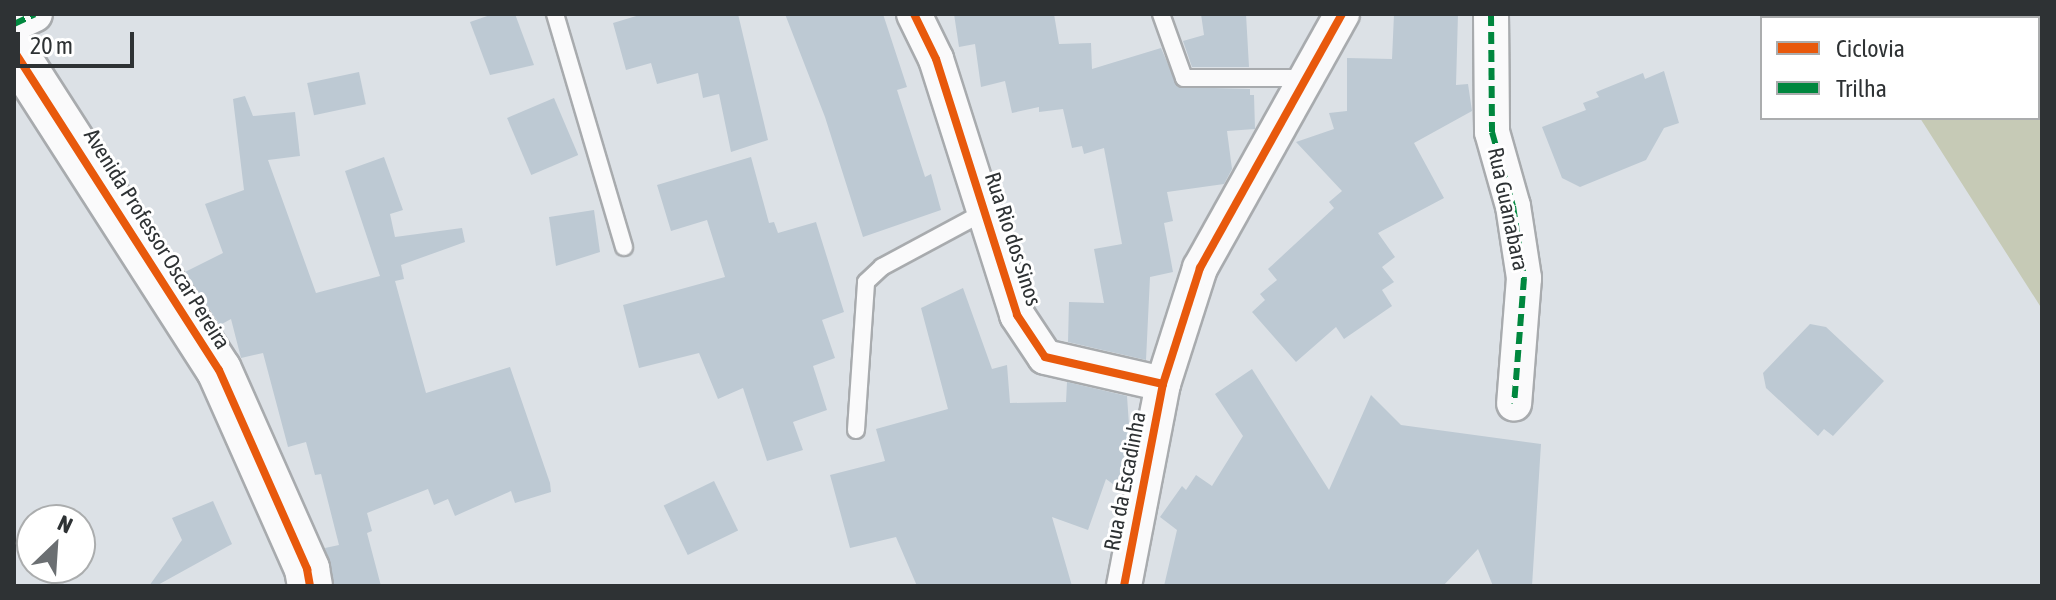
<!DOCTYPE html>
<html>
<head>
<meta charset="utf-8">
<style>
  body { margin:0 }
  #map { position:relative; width:2056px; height:600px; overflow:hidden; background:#dce1e6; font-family:"Asap Condensed",sans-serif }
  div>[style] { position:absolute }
  .green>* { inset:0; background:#c6cab6 }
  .building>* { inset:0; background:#bdc9d3; transform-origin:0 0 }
  .roads { filter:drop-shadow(2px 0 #a8abae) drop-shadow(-2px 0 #a8abae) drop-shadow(0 2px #a8abae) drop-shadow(0 -2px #a8abae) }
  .lane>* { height:16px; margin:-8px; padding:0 8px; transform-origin:8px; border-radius:8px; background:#fafafb }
  .street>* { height:34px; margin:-17px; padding:0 17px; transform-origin:17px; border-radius:17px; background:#fafafb }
  .secondary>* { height:44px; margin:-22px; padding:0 22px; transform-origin:22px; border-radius:22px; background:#fafafb }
  .quiet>* { height:6px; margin-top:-3px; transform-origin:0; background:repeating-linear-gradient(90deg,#00873e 0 12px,transparent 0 18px) }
  .cycleway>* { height:8px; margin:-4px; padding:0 4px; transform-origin:4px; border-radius:4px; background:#e8590c }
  span { translate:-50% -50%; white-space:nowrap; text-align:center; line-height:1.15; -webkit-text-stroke:6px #fff; paint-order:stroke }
  .street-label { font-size:22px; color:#2e3234 }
  .frame { position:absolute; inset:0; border:16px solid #2e3234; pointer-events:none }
  .legend { position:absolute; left:1760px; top:16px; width:280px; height:104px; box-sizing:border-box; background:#fff; border:2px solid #abadae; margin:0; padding:10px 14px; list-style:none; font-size:24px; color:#2e3234 }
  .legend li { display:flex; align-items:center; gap:16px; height:40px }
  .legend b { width:40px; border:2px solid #abadae }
  .north { position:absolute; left:16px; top:504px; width:80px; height:80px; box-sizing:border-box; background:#fff; border:2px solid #abadae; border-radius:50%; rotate:25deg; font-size:22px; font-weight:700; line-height:32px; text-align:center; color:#2e3234 }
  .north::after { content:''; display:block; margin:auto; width:28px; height:36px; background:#6b6f72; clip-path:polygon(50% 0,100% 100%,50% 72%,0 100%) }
  .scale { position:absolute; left:16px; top:32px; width:118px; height:36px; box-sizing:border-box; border:4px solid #2e3234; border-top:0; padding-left:10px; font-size:24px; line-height:28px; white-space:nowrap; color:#2e3234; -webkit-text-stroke:6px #fff; paint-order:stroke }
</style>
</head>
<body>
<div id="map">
  <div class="green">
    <i style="clip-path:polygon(1854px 14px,2042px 14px,2042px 309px,1920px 118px,2038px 118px,2038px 18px,1856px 18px)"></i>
  </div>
  <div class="building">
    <i style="clip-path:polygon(493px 14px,515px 14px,534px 65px,490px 75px,470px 22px)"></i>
    <i style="clip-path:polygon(643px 14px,738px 14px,768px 140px,731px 152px,719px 94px,703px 98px,698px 73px,657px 84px,651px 63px,626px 70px,613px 23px)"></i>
    <i style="clip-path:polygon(785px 14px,883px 14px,907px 87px,897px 90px,925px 177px,931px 174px,941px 210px,863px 237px,825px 117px)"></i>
    <i style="clip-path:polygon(954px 14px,1054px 14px,1059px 44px,1091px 43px,1092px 69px,1161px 48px,1178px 87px,1250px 89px,1250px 95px,1254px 95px,1255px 129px,1227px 131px,1232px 169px,1224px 184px,1167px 192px,1173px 221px,1164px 223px,1173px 272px,1150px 277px,1146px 360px,1068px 342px,1069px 302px,1104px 303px,1094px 249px,1122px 244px,1104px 148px,1084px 154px,1082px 146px,1072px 148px,1063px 109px,1039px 112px,1039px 107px,1012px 113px,1005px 81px,981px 87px,975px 44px,959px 47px)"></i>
    <i style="clip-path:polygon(1201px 14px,1246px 14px,1249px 67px,1192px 67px,1183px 41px,1204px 35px)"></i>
    <i style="clip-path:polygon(1394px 14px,1458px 14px,1456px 85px,1468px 84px,1472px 111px,1414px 143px,1444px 198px,1378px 233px,1395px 257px,1382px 267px,1394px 282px,1382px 290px,1392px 306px,1344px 339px,1336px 327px,1296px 362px,1252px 312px,1265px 300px,1260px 294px,1277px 280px,1268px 269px,1334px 208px,1329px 202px,1342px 191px,1296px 142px,1334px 129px,1329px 113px,1347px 111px,1347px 58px,1392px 59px)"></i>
    <i style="clip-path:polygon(1664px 71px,1679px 123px,1664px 128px,1646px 160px,1580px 187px,1562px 178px,1542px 127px,1586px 110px,1583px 103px,1599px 97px,1596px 92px,1643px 73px,1645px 79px)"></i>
    <i style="left:359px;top:72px;width:33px;height:53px;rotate:78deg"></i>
    <i style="clip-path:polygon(245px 96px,253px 116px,295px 112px,300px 156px,268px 160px,316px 293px,380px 276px,345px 171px,384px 157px,403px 210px,390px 214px,395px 237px,462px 228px,465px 242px,401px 265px,404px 279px,395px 281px,426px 393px,510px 367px,550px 483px,551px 492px,515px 503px,511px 491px,455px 516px,448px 499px,434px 505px,428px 489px,367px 513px,372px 531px,367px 533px,381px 586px,334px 586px,325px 548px,339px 545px,321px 474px,315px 475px,306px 442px,288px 447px,263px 353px,241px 358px,231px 319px,220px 325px,185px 272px,223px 253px,205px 204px,244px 190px,233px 99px)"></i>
    <i style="left:554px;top:98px;width:62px;height:51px;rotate:67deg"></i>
    <i style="clip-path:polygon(751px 157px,769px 223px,774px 222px,778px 233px,816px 222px,844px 312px,822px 320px,835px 358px,813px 366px,827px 410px,793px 422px,803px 450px,767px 461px,743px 388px,718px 399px,699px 353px,639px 368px,623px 305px,725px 277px,707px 220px,671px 231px,657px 185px)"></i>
    <i style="clip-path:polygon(594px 210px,600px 252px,556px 266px,549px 217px)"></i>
    <i style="clip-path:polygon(963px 288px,992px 369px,1007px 365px,1010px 403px,1066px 402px,1067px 382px,1127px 396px,1130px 439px,1121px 490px,1106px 479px,1088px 530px,1052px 517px,1072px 586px,917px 586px,896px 537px,850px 548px,830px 475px,885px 461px,876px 429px,948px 409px,921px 308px)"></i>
    <i style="clip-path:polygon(1810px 324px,1826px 327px,1884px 381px,1833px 436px,1824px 429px,1818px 436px,1766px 388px,1763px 373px)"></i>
    <i style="clip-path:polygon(1252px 369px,1329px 490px,1371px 395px,1401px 425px,1541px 444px,1532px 586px,1493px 586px,1478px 549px,1443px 586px,1164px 586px,1177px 530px,1160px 517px,1182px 486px,1186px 490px,1196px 475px,1212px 486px,1243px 436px,1215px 394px)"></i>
    <i style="left:714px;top:481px;width:55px;height:56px;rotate:64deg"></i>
    <i style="clip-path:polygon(213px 501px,232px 544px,156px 586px,149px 586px,182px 540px,172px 518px)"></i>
  </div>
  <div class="roads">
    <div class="lane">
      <i style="left:555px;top:14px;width:243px;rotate:73.5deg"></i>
      <i style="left:1161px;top:14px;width:68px;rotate:70.2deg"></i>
      <i style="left:1184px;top:78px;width:121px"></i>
      <i style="left:856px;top:430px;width:148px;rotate:-86.1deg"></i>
      <i style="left:866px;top:282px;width:22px;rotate:-43deg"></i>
      <i style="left:882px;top:267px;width:116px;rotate:-28.3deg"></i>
    </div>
    <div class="street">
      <i style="left:914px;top:14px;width:50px;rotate:63.9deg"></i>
      <i style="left:936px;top:59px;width:269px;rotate:72.4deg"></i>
      <i style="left:1017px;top:315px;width:50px;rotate:56.3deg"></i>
      <i style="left:1045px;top:357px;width:121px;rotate:12.9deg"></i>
      <i style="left:1491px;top:14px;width:118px;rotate:89.5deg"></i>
      <i style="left:1492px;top:132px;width:77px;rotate:74.2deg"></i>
      <i style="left:1513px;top:206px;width:73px;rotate:81.3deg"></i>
      <i style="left:1524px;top:278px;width:126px;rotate:94.5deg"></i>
      <i style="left:14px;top:24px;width:23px;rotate:-25deg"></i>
      <i style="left:1124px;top:586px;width:206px;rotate:-79.1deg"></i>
      <i style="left:1163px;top:384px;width:122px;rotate:-72.3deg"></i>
      <i style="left:1200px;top:268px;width:291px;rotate:-60.8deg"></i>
    </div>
    <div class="secondary">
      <i style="left:14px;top:51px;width:379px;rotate:57.3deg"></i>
      <i style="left:219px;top:370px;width:218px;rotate:66.1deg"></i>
      <i style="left:307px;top:569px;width:17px;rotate:80deg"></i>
    </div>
  </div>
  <div class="quiet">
    <i style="left:1491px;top:14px;width:118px;rotate:89.5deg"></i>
    <i style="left:1492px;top:132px;width:77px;rotate:74.2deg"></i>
    <i style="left:1513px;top:206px;width:73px;rotate:81.3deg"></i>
    <i style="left:1524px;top:278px;width:126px;rotate:94.5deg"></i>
    <i style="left:14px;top:24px;width:23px;rotate:-25deg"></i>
  </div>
  <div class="cycleway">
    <i style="left:914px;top:14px;width:50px;rotate:63.9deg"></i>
    <i style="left:936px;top:59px;width:269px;rotate:72.4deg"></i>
    <i style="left:1017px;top:315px;width:50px;rotate:56.3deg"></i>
    <i style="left:1045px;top:357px;width:121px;rotate:12.9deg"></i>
    <i style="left:14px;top:51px;width:379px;rotate:57.3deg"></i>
    <i style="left:219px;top:370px;width:218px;rotate:66.1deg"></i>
    <i style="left:307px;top:569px;width:17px;rotate:80deg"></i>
    <i style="left:1124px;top:586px;width:206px;rotate:-79.1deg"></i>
    <i style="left:1163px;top:384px;width:122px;rotate:-72.3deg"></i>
    <i style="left:1200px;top:268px;width:291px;rotate:-60.8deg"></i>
  </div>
  <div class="street-label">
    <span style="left:1508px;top:209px;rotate:78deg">Rua Guanabara</span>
    <span style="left:157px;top:239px;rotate:58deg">Avenida Professor Oscar Pereira</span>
    <span style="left:1013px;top:239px;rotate:72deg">Rua Rio dos Sinos</span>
    <span style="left:1125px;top:481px;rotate:-79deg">Rua da Escadinha</span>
  </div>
  <div class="frame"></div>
  <ul class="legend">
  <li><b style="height:10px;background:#e8590c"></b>Ciclovia</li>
  <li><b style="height:10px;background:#00873e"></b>Trilha</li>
  </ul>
  <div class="north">N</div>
  <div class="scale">20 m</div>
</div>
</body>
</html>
